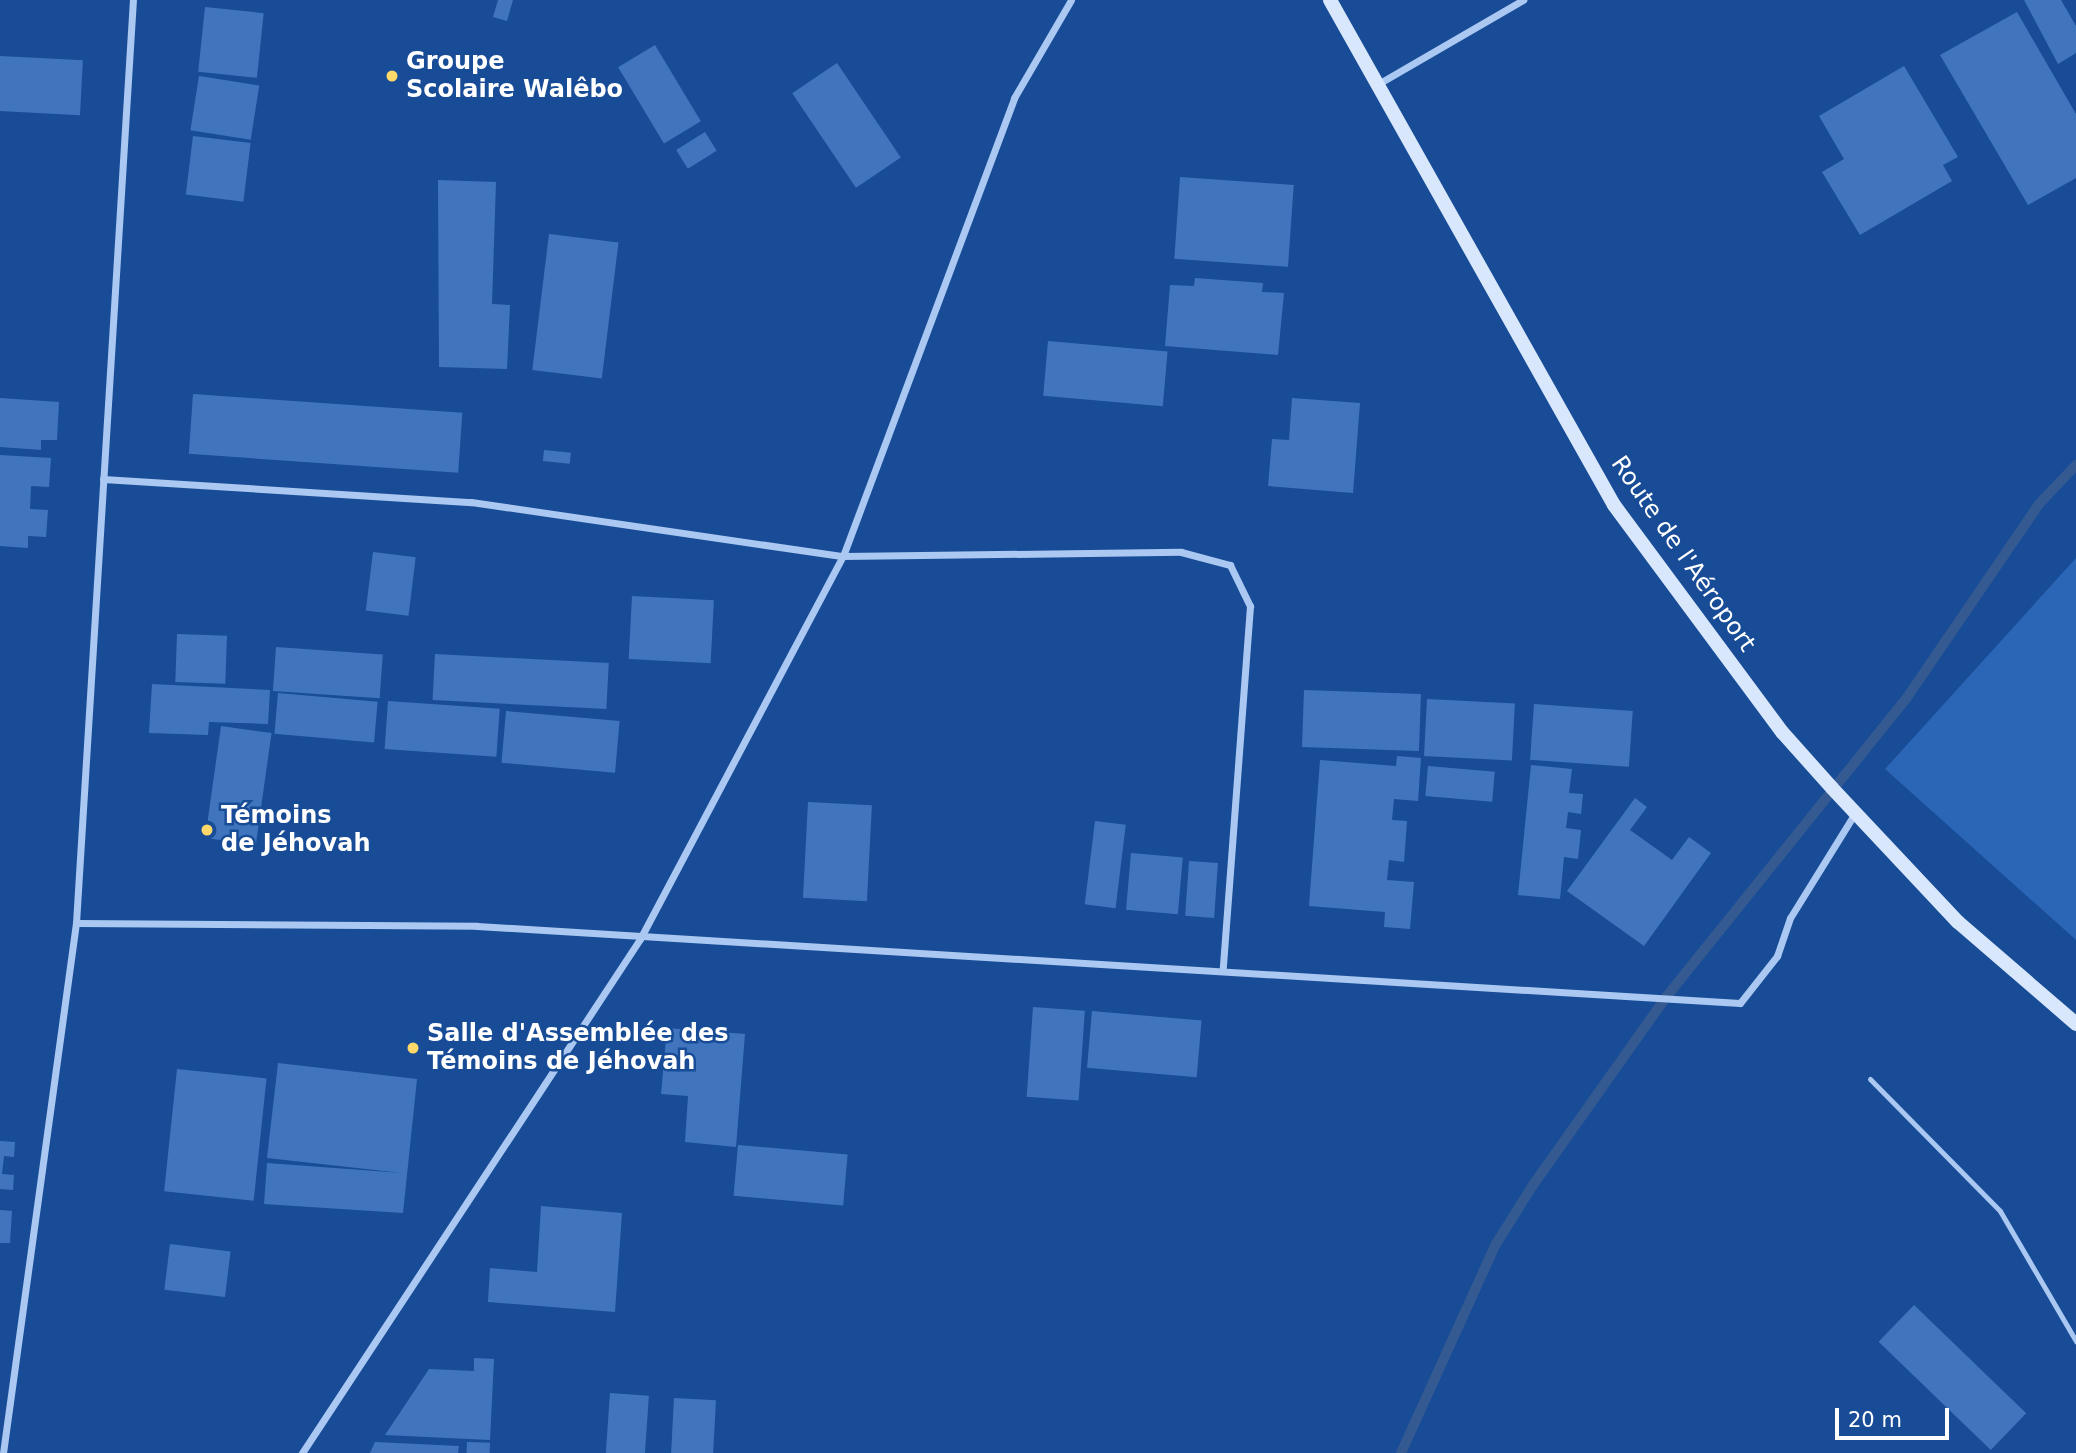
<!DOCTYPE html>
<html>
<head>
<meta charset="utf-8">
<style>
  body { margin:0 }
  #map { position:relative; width:2076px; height:1453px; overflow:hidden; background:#184c97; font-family:"DejaVu Sans",sans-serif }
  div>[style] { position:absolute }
  .green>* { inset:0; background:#2b65b5 }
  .stream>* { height:10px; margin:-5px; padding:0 5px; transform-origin:5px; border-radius:5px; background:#345a91 }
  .building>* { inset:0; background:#4075be; transform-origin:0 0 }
  .service>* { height:5px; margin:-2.5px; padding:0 2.5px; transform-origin:2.5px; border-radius:2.5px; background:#aac8f1 }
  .minor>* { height:7px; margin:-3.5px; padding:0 3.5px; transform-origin:3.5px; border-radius:3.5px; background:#aac8f1 }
  .secondary>* { height:14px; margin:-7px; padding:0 7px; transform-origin:7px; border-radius:7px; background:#d9e7fc }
  .dots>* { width:19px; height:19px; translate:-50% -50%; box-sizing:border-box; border:4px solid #184c97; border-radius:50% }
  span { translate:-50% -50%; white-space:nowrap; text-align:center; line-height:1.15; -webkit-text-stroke:5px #184c97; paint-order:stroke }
  .poi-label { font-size:24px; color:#fff; font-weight:700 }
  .left { translate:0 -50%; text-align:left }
  .street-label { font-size:24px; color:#fff }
  .scale { position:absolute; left:1835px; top:1408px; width:114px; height:32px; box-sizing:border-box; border:4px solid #fff; border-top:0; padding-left:9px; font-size:21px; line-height:24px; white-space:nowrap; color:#fff; -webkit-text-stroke:5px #184c97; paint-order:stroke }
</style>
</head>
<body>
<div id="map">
  <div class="green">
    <i style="clip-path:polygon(2076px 558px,2076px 940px,1885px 769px)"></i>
  </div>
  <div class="stream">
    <i style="left:1401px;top:1453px;width:230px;rotate:-65.6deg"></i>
    <i style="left:1496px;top:1244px;width:70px;rotate:-57.9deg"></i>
    <i style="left:1533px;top:1185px;width:232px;rotate:-54.7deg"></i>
    <i style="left:1667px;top:996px;width:381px;rotate:-51.2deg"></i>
    <i style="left:1906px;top:699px;width:236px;rotate:-55.7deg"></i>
    <i style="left:2039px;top:504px;width:54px;rotate:-46.5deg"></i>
  </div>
  <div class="building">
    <i style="clip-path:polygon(498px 0,513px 0,507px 21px,493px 17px)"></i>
    <i style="clip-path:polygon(2024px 0,2061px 0,2076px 26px,2076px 53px,2058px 64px)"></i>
    <i style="left:205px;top:7px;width:59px;height:65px;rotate:6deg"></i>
    <i style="clip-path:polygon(2017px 12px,2076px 114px,2076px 178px,2028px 205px,1940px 55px)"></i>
    <i style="left:655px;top:45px;width:89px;height:43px;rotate:59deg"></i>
    <i style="left:0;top:56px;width:83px;height:55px;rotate:3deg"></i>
    <i style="left:837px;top:63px;width:114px;height:54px;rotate:56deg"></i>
    <i style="clip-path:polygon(1904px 66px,1958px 157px,1943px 165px,1952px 181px,1860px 235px,1822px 172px,1844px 159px,1819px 116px)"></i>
    <i style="left:199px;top:76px;width:61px;height:55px;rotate:9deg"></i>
    <i style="left:705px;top:132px;width:22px;height:34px;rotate:58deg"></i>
    <i style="left:193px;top:136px;width:58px;height:59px;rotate:7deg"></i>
    <i style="left:1180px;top:177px;width:114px;height:82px;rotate:4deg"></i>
    <i style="clip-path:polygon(438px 180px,496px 182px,492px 304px,510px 305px,507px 369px,439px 367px)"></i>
    <i style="left:549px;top:234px;width:70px;height:137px;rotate:7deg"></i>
    <i style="clip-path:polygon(1195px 278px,1263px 283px,1262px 292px,1284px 293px,1278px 355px,1165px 346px,1170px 285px,1194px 286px)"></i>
    <i style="left:1048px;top:341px;width:120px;height:55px;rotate:5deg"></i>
    <i style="left:193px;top:394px;width:270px;height:60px;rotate:4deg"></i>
    <i style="clip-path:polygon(0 398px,59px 402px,57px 440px,41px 440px,41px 450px,0 447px)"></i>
    <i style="clip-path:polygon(1292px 398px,1360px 403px,1353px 493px,1268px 486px,1272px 439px,1289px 440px)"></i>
    <i style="left:544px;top:450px;width:27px;height:11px;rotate:6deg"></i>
    <i style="clip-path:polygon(0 455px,51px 458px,49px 487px,31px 486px,30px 509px,48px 510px,46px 537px,28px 536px,28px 548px,0 546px)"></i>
    <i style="left:373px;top:552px;width:43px;height:59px;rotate:7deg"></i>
    <i style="left:632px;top:596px;width:82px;height:63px;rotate:3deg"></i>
    <i style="left:177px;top:634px;width:50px;height:48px;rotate:2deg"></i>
    <i style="left:276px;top:647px;width:107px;height:44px;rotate:4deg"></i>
    <i style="left:435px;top:654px;width:174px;height:46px;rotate:3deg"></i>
    <i style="clip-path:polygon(152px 684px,270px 690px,268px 724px,209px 722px,208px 735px,149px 733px)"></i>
    <i style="left:1304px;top:690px;width:117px;height:57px;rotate:2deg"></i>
    <i style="left:278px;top:693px;width:100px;height:41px;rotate:5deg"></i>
    <i style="left:1427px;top:699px;width:88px;height:57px;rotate:3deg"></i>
    <i style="left:388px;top:701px;width:112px;height:48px;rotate:4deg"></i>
    <i style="left:1534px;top:704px;width:99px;height:56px;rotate:4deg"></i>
    <i style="left:506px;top:711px;width:114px;height:52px;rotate:5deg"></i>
    <i style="left:221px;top:726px;width:51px;height:113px;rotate:8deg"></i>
    <i style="clip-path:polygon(1397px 756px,1421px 758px,1418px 801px,1394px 799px,1392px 820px,1407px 821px,1404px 862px,1389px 860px,1387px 880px,1414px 882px,1410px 929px,1384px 927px,1385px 912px,1309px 906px,1320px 760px,1396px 766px)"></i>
    <i style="clip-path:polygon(1531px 765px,1572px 769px,1569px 793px,1583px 794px,1581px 814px,1568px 812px,1566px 828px,1581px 830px,1578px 859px,1564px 857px,1560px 899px,1518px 895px)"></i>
    <i style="left:1428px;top:766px;width:67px;height:30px;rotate:5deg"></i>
    <i style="clip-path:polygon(1635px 798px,1647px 807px,1630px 830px,1672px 860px,1689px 837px,1711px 853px,1644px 946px,1567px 891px)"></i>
    <i style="left:808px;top:802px;width:64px;height:96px;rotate:3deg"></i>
    <i style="left:1095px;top:821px;width:31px;height:84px;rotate:7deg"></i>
    <i style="left:1131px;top:853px;width:52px;height:57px;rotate:5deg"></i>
    <i style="left:1189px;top:861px;width:29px;height:55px;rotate:4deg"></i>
    <i style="left:1033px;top:1007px;width:52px;height:90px;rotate:4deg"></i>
    <i style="left:1092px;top:1011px;width:110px;height:57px;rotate:5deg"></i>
    <i style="clip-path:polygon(667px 1028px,745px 1034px,736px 1147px,685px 1142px,688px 1096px,661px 1094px)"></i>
    <i style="clip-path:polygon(278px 1063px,417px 1079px,403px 1213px,264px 1204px,267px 1163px,402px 1173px,267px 1158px)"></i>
    <i style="left:177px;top:1069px;width:90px;height:123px;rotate:6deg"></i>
    <i style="clip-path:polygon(0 1141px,15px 1142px,14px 1157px,4px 1156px,2px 1174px,14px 1175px,13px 1190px,0 1189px)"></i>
    <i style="left:738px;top:1145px;width:110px;height:51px;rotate:5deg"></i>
    <i style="clip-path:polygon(541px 1206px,622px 1213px,615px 1312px,488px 1302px,490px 1268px,537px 1272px)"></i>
    <i style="clip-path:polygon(0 1210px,12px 1211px,10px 1243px,0 1243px)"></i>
    <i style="left:170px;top:1244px;width:61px;height:46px;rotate:7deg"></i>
    <i style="left:1914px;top:1305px;width:156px;height:51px;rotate:44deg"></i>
    <i style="clip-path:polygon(474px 1358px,494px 1359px,490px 1440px,385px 1435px,429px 1369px,474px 1371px)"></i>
    <i style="left:610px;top:1393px;width:39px;height:60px;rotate:4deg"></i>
    <i style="left:674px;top:1398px;width:42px;height:55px;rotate:3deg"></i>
    <i style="clip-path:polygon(375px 1442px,459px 1446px,458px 1453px,370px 1453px)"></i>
    <i style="left:467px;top:1442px;width:23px;height:11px;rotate:2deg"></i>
  </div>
  <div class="service">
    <i style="left:1870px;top:1079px;width:185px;rotate:45.4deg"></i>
    <i style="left:2000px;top:1211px;width:151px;rotate:59.7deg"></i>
  </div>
  <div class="minor">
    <i style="left:1378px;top:84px;width:168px;rotate:-30.1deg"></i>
    <i style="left:103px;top:479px;width:369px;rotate:3.6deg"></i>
    <i style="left:471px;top:502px;width:376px;rotate:8.3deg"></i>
    <i style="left:843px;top:556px;width:338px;rotate:-0.7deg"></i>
    <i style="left:1181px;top:552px;width:51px;rotate:14.9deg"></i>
    <i style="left:1230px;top:565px;width:46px;rotate:64deg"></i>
    <i style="left:1250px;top:606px;width:364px;rotate:94.3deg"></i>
    <i style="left:76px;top:923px;width:401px;rotate:0.4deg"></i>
    <i style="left:477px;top:926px;width:1265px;rotate:3.49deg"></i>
    <i style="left:1740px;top:1003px;width:60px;rotate:-51.8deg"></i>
    <i style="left:1777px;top:956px;width:40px;rotate:-71.1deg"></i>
    <i style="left:1790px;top:918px;width:123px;rotate:-58.2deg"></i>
    <i style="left:3px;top:1453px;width:535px;rotate:-82.16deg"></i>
    <i style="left:76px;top:923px;width:925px;rotate:-86.47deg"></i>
    <i style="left:302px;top:1453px;width:615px;rotate:-56.67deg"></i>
    <i style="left:640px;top:939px;width:433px;rotate:-62.1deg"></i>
    <i style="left:843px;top:556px;width:489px;rotate:-69.5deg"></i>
    <i style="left:1014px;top:98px;width:113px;rotate:-59.8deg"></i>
  </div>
  <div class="secondary">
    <i style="left:1330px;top:0;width:579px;rotate:60.65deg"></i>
    <i style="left:1614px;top:505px;width:282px;rotate:53.5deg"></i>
    <i style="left:1782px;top:732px;width:75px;rotate:48.2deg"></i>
    <i style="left:1832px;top:788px;width:184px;rotate:46.8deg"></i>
    <i style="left:1958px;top:922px;width:156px;rotate:40.8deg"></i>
  </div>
  <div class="dots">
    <i style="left:392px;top:76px;background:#ffd86a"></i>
    <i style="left:207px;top:830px;background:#ffd86a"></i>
    <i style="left:413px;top:1048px;background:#ffd86a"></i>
  </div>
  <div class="poi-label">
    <span class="left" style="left:406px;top:76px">Groupe<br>Scolaire Walêbo</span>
    <span class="left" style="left:221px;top:830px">Témoins<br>de Jéhovah</span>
    <span class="left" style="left:427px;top:1048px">Salle d'Assemblée des<br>Témoins de Jéhovah</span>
  </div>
  <div class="street-label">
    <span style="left:1683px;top:554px;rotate:55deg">Route de l'Aéroport</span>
  </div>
  <div class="scale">20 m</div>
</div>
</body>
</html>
